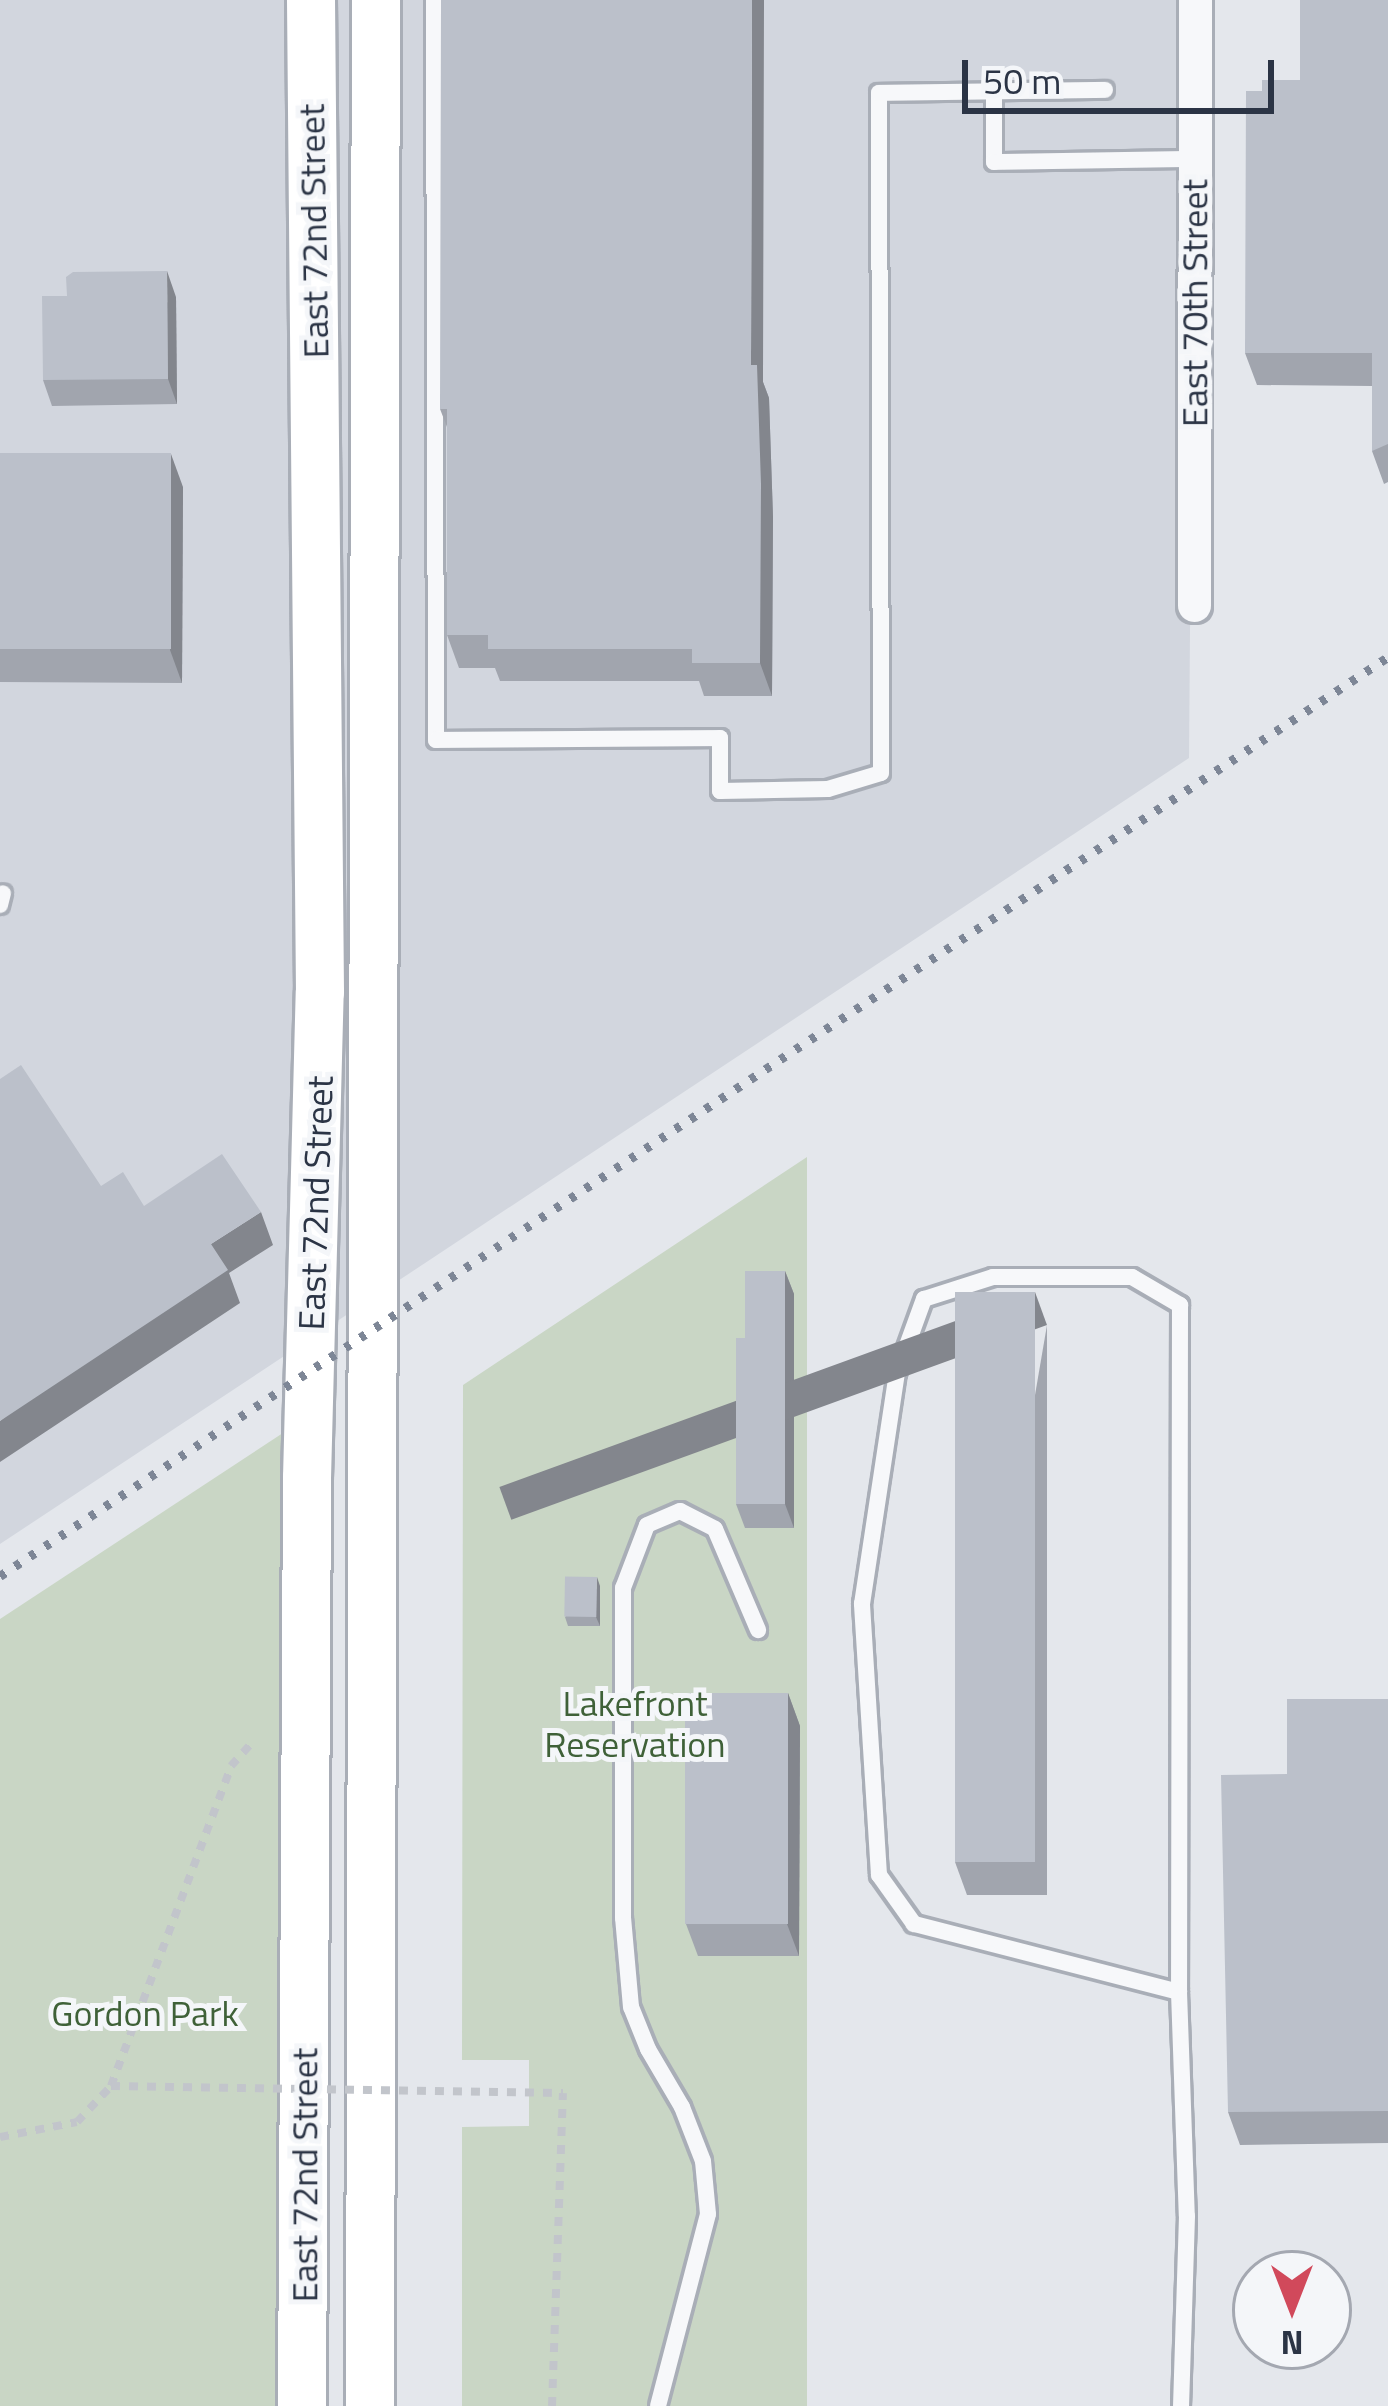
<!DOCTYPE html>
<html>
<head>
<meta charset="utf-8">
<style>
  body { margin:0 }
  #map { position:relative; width:1388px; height:2406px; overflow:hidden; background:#e4e7ec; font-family:"Titillium Web",sans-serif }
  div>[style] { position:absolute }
  .built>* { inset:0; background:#d2d6de }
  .green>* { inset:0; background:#c9d6c5 }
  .path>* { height:8px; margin-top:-4px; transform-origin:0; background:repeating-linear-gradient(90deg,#c2c5cb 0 9px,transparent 0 18px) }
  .roads { filter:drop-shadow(3px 0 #a9aeb7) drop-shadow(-3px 0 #a9aeb7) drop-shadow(0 3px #a9aeb7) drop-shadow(0 -3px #a9aeb7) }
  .lane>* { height:16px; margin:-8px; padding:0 8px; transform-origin:8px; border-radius:8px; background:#f7f8fa }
  .street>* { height:33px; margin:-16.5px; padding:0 16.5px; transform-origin:16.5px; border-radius:16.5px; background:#f7f8fa }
  .secondary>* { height:48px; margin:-24px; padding:0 24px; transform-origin:24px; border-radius:24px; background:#fff }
  .rail>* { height:9px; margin-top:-4.5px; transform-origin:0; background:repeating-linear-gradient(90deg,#7d8696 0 6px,transparent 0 18px) }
  .path-bridge>* { height:8px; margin-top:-4px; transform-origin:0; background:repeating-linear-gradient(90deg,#c2c5cb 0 9px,transparent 0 18px) }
  .wall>* { inset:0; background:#a1a5ae }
  .shaded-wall>* { inset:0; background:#83868d; transform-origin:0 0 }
  .building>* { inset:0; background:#bbc0ca; transform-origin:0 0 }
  span { translate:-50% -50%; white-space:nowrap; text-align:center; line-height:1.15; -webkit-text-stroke:10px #f4f6f9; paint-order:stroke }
  .street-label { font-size:36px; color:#2b3445 }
  .park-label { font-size:36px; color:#3f6138 }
  .north { position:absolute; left:1232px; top:2250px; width:120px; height:120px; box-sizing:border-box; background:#f4f6f9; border:3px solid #a4a8b1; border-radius:50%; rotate:180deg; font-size:33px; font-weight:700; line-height:48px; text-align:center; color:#2b3445 }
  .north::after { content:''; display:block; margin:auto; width:42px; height:54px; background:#d1495b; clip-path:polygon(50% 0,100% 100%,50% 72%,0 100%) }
  .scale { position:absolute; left:962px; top:60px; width:312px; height:54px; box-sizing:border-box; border:6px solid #2b3445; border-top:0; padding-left:15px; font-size:36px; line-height:42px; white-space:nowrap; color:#2b3445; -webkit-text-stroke:9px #f4f6f9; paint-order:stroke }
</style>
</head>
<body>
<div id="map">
  <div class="built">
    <i style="clip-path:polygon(0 0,1195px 0,1189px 758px,0 1544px)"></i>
  </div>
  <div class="green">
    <i style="clip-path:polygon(807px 1157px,807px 2406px,462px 2406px,462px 2127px,529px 2126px,529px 2060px,462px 2060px,463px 1385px)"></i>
    <i style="clip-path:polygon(289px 1429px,290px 2406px,0 2406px,0 1619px)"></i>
  </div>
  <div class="path">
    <i style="left:0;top:2137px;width:78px;rotate:-11deg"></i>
    <i style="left:77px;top:2122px;width:50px;rotate:-46.6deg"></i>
    <i style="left:111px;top:2086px;width:342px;rotate:-69.4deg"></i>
    <i style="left:231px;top:1766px;width:28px;rotate:-48deg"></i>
    <i style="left:552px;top:2406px;width:313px;rotate:-88deg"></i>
  </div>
  <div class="roads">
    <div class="lane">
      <i style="left:434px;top:0;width:740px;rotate:89.85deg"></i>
      <i style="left:436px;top:740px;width:284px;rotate:-0.4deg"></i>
      <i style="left:720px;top:738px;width:53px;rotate:90deg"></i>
      <i style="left:720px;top:791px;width:108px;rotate:-1.1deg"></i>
      <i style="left:828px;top:789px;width:55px;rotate:-16.8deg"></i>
      <i style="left:881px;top:773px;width:680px;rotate:-90.17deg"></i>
      <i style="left:879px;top:93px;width:226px;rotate:-0.8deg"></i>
      <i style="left:994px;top:89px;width:73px;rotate:90deg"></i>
      <i style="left:994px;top:162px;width:200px;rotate:-0.9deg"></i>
      <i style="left:0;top:905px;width:12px;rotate:-76deg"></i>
      <i style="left:1179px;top:1992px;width:274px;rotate:-165.6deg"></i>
      <i style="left:914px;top:1924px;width:60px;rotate:-125.5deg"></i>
      <i style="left:879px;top:1875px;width:272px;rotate:-93.6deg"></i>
      <i style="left:862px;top:1604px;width:234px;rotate:-81.4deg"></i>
      <i style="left:897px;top:1373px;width:79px;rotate:-70deg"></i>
      <i style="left:924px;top:1299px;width:72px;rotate:-17.7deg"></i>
      <i style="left:993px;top:1277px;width:139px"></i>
      <i style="left:1132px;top:1277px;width:56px;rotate:30.3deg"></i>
      <i style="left:1180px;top:1305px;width:687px;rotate:90.08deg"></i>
      <i style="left:1179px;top:1992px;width:224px;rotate:88deg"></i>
      <i style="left:1187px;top:2216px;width:190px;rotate:91.8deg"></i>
      <i style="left:658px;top:2406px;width:198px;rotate:-75.4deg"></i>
      <i style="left:708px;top:2214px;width:53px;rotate:-95.4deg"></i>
      <i style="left:703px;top:2161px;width:58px;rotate:-111.3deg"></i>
      <i style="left:682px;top:2107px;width:67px;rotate:-120.4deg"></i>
      <i style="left:648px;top:2049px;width:45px;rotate:-112deg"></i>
      <i style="left:631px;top:2007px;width:89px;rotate:-95.1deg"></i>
      <i style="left:623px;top:1918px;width:330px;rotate:-90deg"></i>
      <i style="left:623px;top:1588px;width:67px;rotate:-69.1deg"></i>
      <i style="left:647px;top:1525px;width:36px;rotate:-23deg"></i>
      <i style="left:680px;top:1511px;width:39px;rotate:27deg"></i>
      <i style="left:715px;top:1529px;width:110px;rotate:66.9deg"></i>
    </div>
    <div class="street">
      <i style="left:1194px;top:605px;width:605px;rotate:-89.91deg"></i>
    </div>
    <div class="secondary">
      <i style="left:302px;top:2406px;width:928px;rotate:-89.69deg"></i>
      <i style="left:307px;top:1478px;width:486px;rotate:-88.5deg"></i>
      <i style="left:320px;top:992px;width:992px;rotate:-90.52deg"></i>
      <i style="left:370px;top:2406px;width:2406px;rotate:-89.86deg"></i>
    </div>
  </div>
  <div class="rail">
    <i style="left:0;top:1576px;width:1665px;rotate:-33.51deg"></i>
  </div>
  <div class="path-bridge">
    <i style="left:111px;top:2086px;width:452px;rotate:0.9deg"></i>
  </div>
  <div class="wall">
    <i style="clip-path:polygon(1388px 0,1388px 482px,1384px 484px,1372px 451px,1372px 386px,1257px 385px,1245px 353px,1262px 91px,1300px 80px)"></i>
    <i style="clip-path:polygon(176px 297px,177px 404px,52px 406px,43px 380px)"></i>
    <i style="clip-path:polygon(763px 382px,769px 398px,773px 517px,772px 696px,704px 696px,699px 681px,500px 681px,495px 668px,459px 668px,447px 635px,447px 427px,440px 409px)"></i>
    <i style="clip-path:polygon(0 453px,183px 487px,182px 683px,0 682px)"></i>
    <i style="clip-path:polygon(785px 1271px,794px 1294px,794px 1528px,745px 1528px,736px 1504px,745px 1338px)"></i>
    <i style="clip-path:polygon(1047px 1325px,1047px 1895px,967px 1895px,955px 1862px)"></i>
    <i style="clip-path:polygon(600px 1586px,600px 1626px,568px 1626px,565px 1617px)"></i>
    <i style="clip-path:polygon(788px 1693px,800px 1726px,799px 1956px,698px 1956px,686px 1924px)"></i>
    <i style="clip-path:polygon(1388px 1699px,1388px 2143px,1240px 2145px,1228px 2112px,1287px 1774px)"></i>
  </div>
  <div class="shaded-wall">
    <i style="clip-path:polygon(752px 0,764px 0,763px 382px,769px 398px,773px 517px,772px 696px,760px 663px,751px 365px)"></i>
    <i style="clip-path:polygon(167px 271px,176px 297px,177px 404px,168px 379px)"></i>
    <i style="clip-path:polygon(171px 454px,183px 487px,182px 683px,170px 650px)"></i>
    <i style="clip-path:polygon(261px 1212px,273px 1245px,229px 1273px,240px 1303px,0 1462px,0 1421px,211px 1244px)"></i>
    <i style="clip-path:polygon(785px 1271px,794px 1294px,794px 1528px,785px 1504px)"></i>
    <i style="left:1035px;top:1292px;width:35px;height:570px;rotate:70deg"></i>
    <i style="clip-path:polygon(597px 1577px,600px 1586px,600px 1626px,596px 1617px)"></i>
    <i style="clip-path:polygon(788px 1693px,800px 1726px,799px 1956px,787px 1924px)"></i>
  </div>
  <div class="building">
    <i style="clip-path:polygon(441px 0,752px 0,751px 365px,757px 365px,761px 484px,760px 663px,692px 663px,692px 649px,488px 649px,488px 635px,447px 635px,447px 409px,440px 409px)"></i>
    <i style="clip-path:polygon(1300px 0,1388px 0,1388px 444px,1372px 451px,1372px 353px,1245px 353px,1246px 91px,1262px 91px,1262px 80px,1300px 80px)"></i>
    <i style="clip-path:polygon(167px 271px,168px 379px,43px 380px,42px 296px,67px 296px,66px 277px,73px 272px)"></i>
    <i style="left:0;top:453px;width:171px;height:196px"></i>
    <i style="clip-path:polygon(21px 1065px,101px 1186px,123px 1172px,144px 1206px,222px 1154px,261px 1212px,211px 1244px,228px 1270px,0 1421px,0 1079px)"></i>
    <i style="clip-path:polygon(745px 1271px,785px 1271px,785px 1504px,736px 1504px,736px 1338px,745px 1338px)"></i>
    <i style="left:955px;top:1292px;width:80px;height:570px"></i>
    <i style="left:597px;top:1577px;width:40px;height:32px;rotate:91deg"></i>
    <i style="left:685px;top:1693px;width:103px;height:231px"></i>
    <i style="clip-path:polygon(1287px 1699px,1388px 1699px,1388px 2111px,1228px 2112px,1221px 1775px,1287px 1774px)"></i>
  </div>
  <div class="street-label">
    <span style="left:313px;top:231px;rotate:-91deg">East 72nd Street</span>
    <span style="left:1194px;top:303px;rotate:-90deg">East 70th Street</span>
    <span style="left:315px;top:1203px;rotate:-88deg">East 72nd Street</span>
    <span style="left:304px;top:2175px;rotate:-90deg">East 72nd Street</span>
  </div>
  <div class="park-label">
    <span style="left:635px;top:1723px">Lakefront<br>Reservation</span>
    <span style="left:145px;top:2013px">Gordon Park</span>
  </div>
  <div class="north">N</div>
  <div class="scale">50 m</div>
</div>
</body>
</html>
